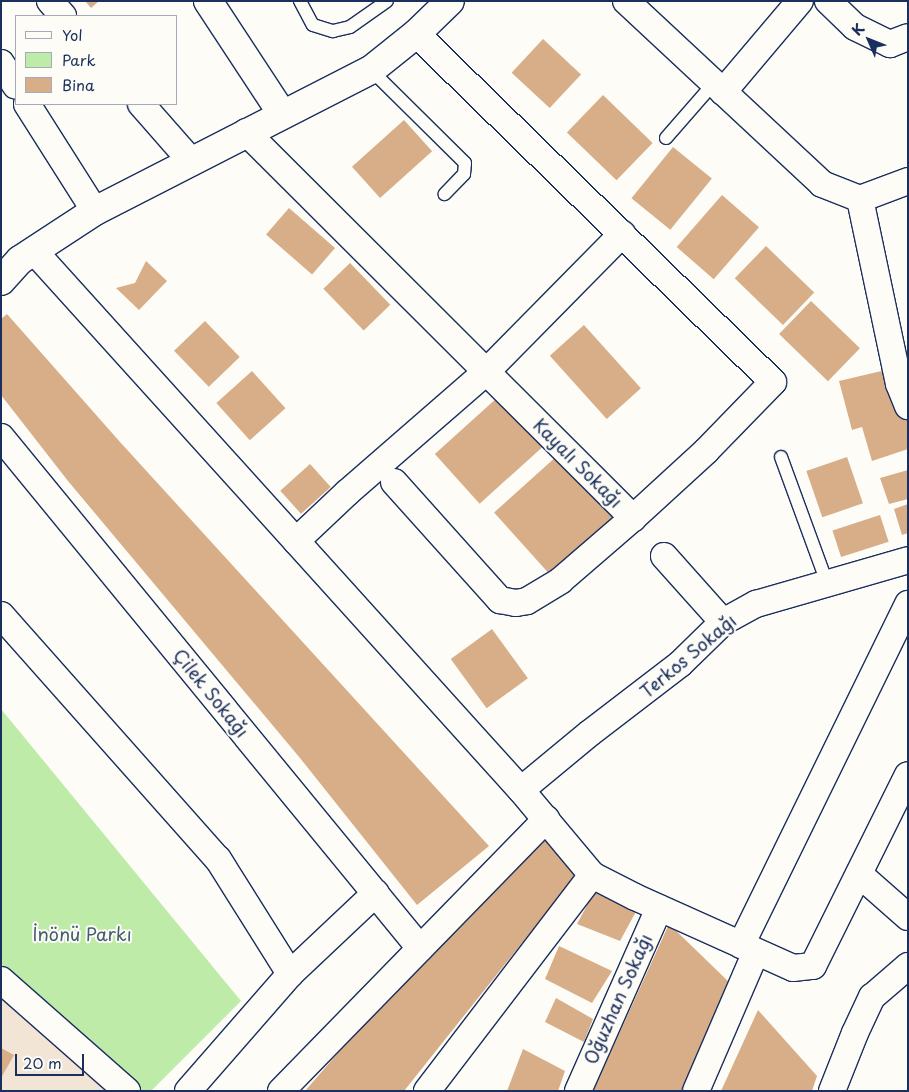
<!DOCTYPE html>
<html>
<head>
<meta charset="utf-8">
<style>
  body { margin:0 }
  #map { position:relative; width:909px; height:1092px; overflow:hidden; background:#fdfcf7; font-family:"Playpen Sans",sans-serif }
  div>[style] { position:absolute }
  .built>* { inset:0; background:#f2e5d6 }
  .green>* { inset:0; background:#bfeba9 }
  .building>* { inset:0; background:#d7ae88; transform-origin:0 0 }
  .roads { filter:drop-shadow(1px 0 #1b2f5e) drop-shadow(-1px 0 #1b2f5e) drop-shadow(0 1px #1b2f5e) drop-shadow(0 -1px #1b2f5e) }
  .lane>* { height:12px; margin:-6px; padding:0 6px; transform-origin:6px; border-radius:6px; background:#fdfcf7 }
  .street>* { height:26px; margin:-13px; padding:0 13px; transform-origin:13px; border-radius:13px; background:#fdfcf7 }
  .secondary>* { height:28px; margin:-14px; padding:0 14px; transform-origin:14px; border-radius:14px; background:#fdfcf7 }
  span { translate:-50% -50%; white-space:nowrap; text-align:center; line-height:1.15; -webkit-text-stroke:4px #fdfcf7; paint-order:stroke }
  .street-label { font-size:18px; color:#1b2f5e }
  .park-label { font-size:18px; color:#445e71 }
  .frame { position:absolute; inset:0; border:2px solid #1b2f5e; pointer-events:none }
  .legend { position:absolute; left:15px; top:15px; width:162px; height:90px; box-sizing:border-box; background:#fdfcf7; border:1px solid #a3aaba; margin:0; padding:6px 9px; list-style:none; font-size:15px; color:#1b2f5e }
  .legend li { display:flex; align-items:center; gap:10px; height:25px }
  .legend b { width:25px; border:1px solid #a3aaba }
  .north { position:absolute; left:844px; top:15px; width:50px; height:50px; -webkit-text-stroke:4px #fdfcf7; paint-order:stroke; rotate:314deg; font-size:14px; font-weight:700; line-height:20px; text-align:center; color:#1b2f5e }
  .north::after { content:''; display:block; margin:auto; width:18px; height:22px; background:#1b2f5e; clip-path:polygon(50% 0,100% 100%,50% 72%,0 100%) }
  .scale { position:absolute; left:15px; top:1054px; width:69px; height:22px; box-sizing:border-box; border:2px solid #1b2f5e; border-top:0; padding-left:6px; font-size:15px; line-height:18px; white-space:nowrap; color:#1b2f5e; -webkit-text-stroke:4px #fdfcf7; paint-order:stroke }
</style>
</head>
<body>
<div id="map">
  <div class="built">
    <i style="clip-path:polygon(1px 991px,116px 1091px,1px 1091px)"></i>
  </div>
  <div class="green">
    <i style="clip-path:polygon(1px 709px,241px 1001px,151px 1091px,138px 1091px,1px 971px)"></i>
  </div>
  <div class="building">
    <i style="clip-path:polygon(85px 1px,99px 1px,91px 8px)"></i>
    <i style="left:543px;top:39px;width:52px;height:46px;rotate:43deg"></i>
    <i style="left:603px;top:95px;width:69px;height:52px;rotate:44deg"></i>
    <i style="left:404px;top:120px;width:42px;height:70px;rotate:48deg"></i>
    <i style="left:673px;top:147px;width:50px;height:66px;rotate:39deg"></i>
    <i style="left:722px;top:195px;width:49px;height:69px;rotate:41deg"></i>
    <i style="left:289px;top:208px;width:61px;height:35px;rotate:41deg"></i>
    <i style="left:766px;top:246px;width:67px;height:45px;rotate:44deg"></i>
    <i style="clip-path:polygon(146px 261px,167px 281px,139px 310px,116px 288px,135px 283px)"></i>
    <i style="left:350px;top:263px;width:58px;height:37px;rotate:46deg"></i>
    <i style="left:811px;top:301px;width:68px;height:46px;rotate:44deg"></i>
    <i style="clip-path:polygon(7px 314px,120px 442px,489px 846px,417px 905px,300px 758px,68px 481px,1px 395px,1px 319px)"></i>
    <i style="left:205px;top:321px;width:50px;height:43px;rotate:46deg"></i>
    <i style="left:584px;top:325px;width:85px;height:46px;rotate:48deg"></i>
    <i style="clip-path:polygon(890px 369px,908px 420px,908px 449px,872px 461px,862px 427px,852px 430px,839px 381px)"></i>
    <i style="left:252px;top:371px;width:50px;height:48px;rotate:48deg"></i>
    <i style="left:498px;top:397px;width:67px;height:85px;rotate:48deg"></i>
    <i style="left:558px;top:455px;width:89px;height:86px;rotate:48deg"></i>
    <i style="left:847px;top:457px;width:49px;height:43px;rotate:71deg"></i>
    <i style="left:310px;top:464px;width:31px;height:40px;rotate:48deg"></i>
    <i style="clip-path:polygon(908px 470px,908px 499px,889px 504px,880px 478px)"></i>
    <i style="clip-path:polygon(908px 504px,908px 533px,902px 535px,894px 509px)"></i>
    <i style="left:880px;top:515px;width:28px;height:50px;rotate:72deg"></i>
    <i style="left:492px;top:629px;width:61px;height:51px;rotate:54deg"></i>
    <i style="clip-path:polygon(557px 832px,584px 865px,404px 1091px,305px 1091px,498px 868px,529px 837px)"></i>
    <i style="clip-path:polygon(598px 885px,639px 906px,620px 941px,577px 924px)"></i>
    <i style="clip-path:polygon(669px 924px,730px 983px,685px 1091px,593px 1091px)"></i>
    <i style="clip-path:polygon(559px 946px,612px 971px,592px 1003px,545px 979px)"></i>
    <i style="clip-path:polygon(556px 998px,593px 1019px,584px 1042px,545px 1022px)"></i>
    <i style="clip-path:polygon(758px 1010px,817px 1076px,812px 1091px,721px 1091px)"></i>
    <i style="clip-path:polygon(1px 1048px,14px 1055px,1px 1078px)"></i>
    <i style="clip-path:polygon(523px 1049px,565px 1071px,558px 1091px,507px 1091px)"></i>
  </div>
  <div class="roads">
    <div class="lane">
      <i style="left:300px;top:1px;width:27px;rotate:62deg"></i>
      <i style="left:313px;top:25px;width:21px;rotate:17deg"></i>
      <i style="left:333px;top:31px;width:17px;rotate:-13deg"></i>
      <i style="left:350px;top:27px;width:45px;rotate:-35.1deg"></i>
      <i style="left:371px;top:70px;width:132px;rotate:44.7deg"></i>
      <i style="left:465px;top:163px;width:11px;rotate:95deg"></i>
      <i style="left:464px;top:174px;width:28px;rotate:134deg"></i>
      <i style="left:666px;top:138px;width:73px;rotate:-48.9deg"></i>
      <i style="left:781px;top:457px;width:134px;rotate:69.9deg"></i>
    </div>
    <div class="street">
      <i style="left:50px;top:1px;width:20px;rotate:49deg"></i>
      <i style="left:626px;top:1px;width:268px;rotate:43deg"></i>
      <i style="left:822px;top:184px;width:41px;rotate:21.5deg"></i>
      <i style="left:860px;top:199px;width:51px;rotate:-20.6deg"></i>
      <i style="left:828px;top:1px;width:37px;rotate:44deg"></i>
      <i style="left:855px;top:27px;width:39px;rotate:26deg"></i>
      <i style="left:890px;top:44px;width:19px;rotate:-21deg"></i>
      <i style="left:1px;top:63px;width:27px;rotate:57deg"></i>
      <i style="left:723px;top:92px;width:119px;rotate:-49.8deg"></i>
      <i style="left:27px;top:104px;width:127px;rotate:57.6deg"></i>
      <i style="left:141px;top:104px;width:77px;rotate:48.7deg"></i>
      <i style="left:246px;top:132px;width:547px;rotate:44.93deg"></i>
      <i style="left:860px;top:199px;width:189px;rotate:78.1deg"></i>
      <i style="left:899px;top:384px;width:24px;rotate:68deg"></i>
      <i style="left:34px;top:251px;width:726px;rotate:47.9deg"></i>
      <i style="left:521px;top:790px;width:111px;rotate:50.1deg"></i>
      <i style="left:592px;top:875px;width:48px;rotate:27.1deg"></i>
      <i style="left:635px;top:897px;width:173px;rotate:24.2deg"></i>
      <i style="left:793px;top:968px;width:20px;rotate:-6deg"></i>
      <i style="left:813px;top:966px;width:213px;rotate:-63.6deg"></i>
      <i style="left:1px;top:437px;width:661px;rotate:50.65deg"></i>
      <i style="left:394px;top:482px;width:159px;rotate:48.1deg"></i>
      <i style="left:500px;top:600px;width:16px;rotate:11deg"></i>
      <i style="left:516px;top:603px;width:11px;rotate:-10deg"></i>
      <i style="left:527px;top:601px;width:39px;rotate:-31deg"></i>
      <i style="left:560px;top:581px;width:96px;rotate:-40.8deg"></i>
      <i style="left:633px;top:518px;width:99px;rotate:-42.5deg"></i>
      <i style="left:706px;top:451px;width:96px;rotate:-45.8deg"></i>
      <i style="left:773px;top:382px;width:499px;rotate:-135.7deg"></i>
      <i style="left:296px;top:541px;width:71px;rotate:-43.3deg"></i>
      <i style="left:348px;top:492px;width:183px;rotate:-41deg"></i>
      <i style="left:486px;top:372px;width:194px;rotate:-45.4deg"></i>
      <i style="left:664px;top:556px;width:89px;rotate:48.2deg"></i>
      <i style="left:1px;top:615px;width:327px;rotate:48.4deg"></i>
      <i style="left:218px;top:859px;width:136px;rotate:57.9deg"></i>
      <i style="left:290px;top:974px;width:118px;rotate:-43.3deg"></i>
      <i style="left:521px;top:790px;width:89px;rotate:-39.6deg"></i>
      <i style="left:590px;top:733px;width:113px;rotate:-37.5deg"></i>
      <i style="left:680px;top:664px;width:60px;rotate:-44.3deg"></i>
      <i style="left:723px;top:622px;width:38px;rotate:-29deg"></i>
      <i style="left:756px;top:604px;width:158px;rotate:-16.1deg"></i>
      <i style="left:859px;top:874px;width:65px;rotate:41.3deg"></i>
      <i style="left:741px;top:945px;width:380px;rotate:-63.9deg"></i>
      <i style="left:1px;top:980px;width:168px;rotate:41.4deg"></i>
      <i style="left:188px;top:1091px;width:155px;rotate:-48.9deg"></i>
      <i style="left:281px;top:1091px;width:380px;rotate:-45.7deg"></i>
      <i style="left:427px;top:1091px;width:272px;rotate:-52.6deg"></i>
      <i style="left:578px;top:1091px;width:200px;rotate:-66.1deg"></i>
      <i style="left:696px;top:1091px;width:151px;rotate:-66.7deg"></i>
      <i style="left:832px;top:1091px;width:62px;rotate:-68.4deg"></i>
      <i style="left:855px;top:1033px;width:40px;rotate:-65deg"></i>
      <i style="left:872px;top:997px;width:48px;rotate:-40.7deg"></i>
    </div>
    <div class="secondary">
      <i style="left:208px;top:1px;width:136px;rotate:56.7deg"></i>
      <i style="left:1px;top:281px;width:28px;rotate:-48deg"></i>
      <i style="left:20px;top:260px;width:90px;rotate:-33.2deg"></i>
      <i style="left:95px;top:211px;width:310px;rotate:-27.1deg"></i>
      <i style="left:371px;top:70px;width:58px;rotate:-38.7deg"></i>
      <i style="left:416px;top:34px;width:47px;rotate:-44.1deg"></i>
    </div>
  </div>
  <div class="street-label">
    <span style="left:578px;top:463px;rotate:45deg">Kayalı Sokağı</span>
    <span style="left:688px;top:656px;rotate:-40deg">Terkos Sokağı</span>
    <span style="left:211px;top:693px;rotate:51deg">Çilek Sokağı</span>
    <span style="left:618px;top:999px;rotate:-66deg">Oğuzhan Sokağı</span>
  </div>
  <div class="park-label">
    <span style="left:82px;top:934px">İnönü Parkı</span>
  </div>
  <div class="frame"></div>
  <ul class="legend">
  <li><b style="height:6px;background:#fdfcf7"></b>Yol</li>
  <li><b style="height:14px;background:#bfeba9"></b>Park</li>
  <li><b style="height:14px;background:#d7ae88"></b>Bina</li>
  </ul>
  <div class="north">K</div>
  <div class="scale">20 m</div>
</div>
</body>
</html>
